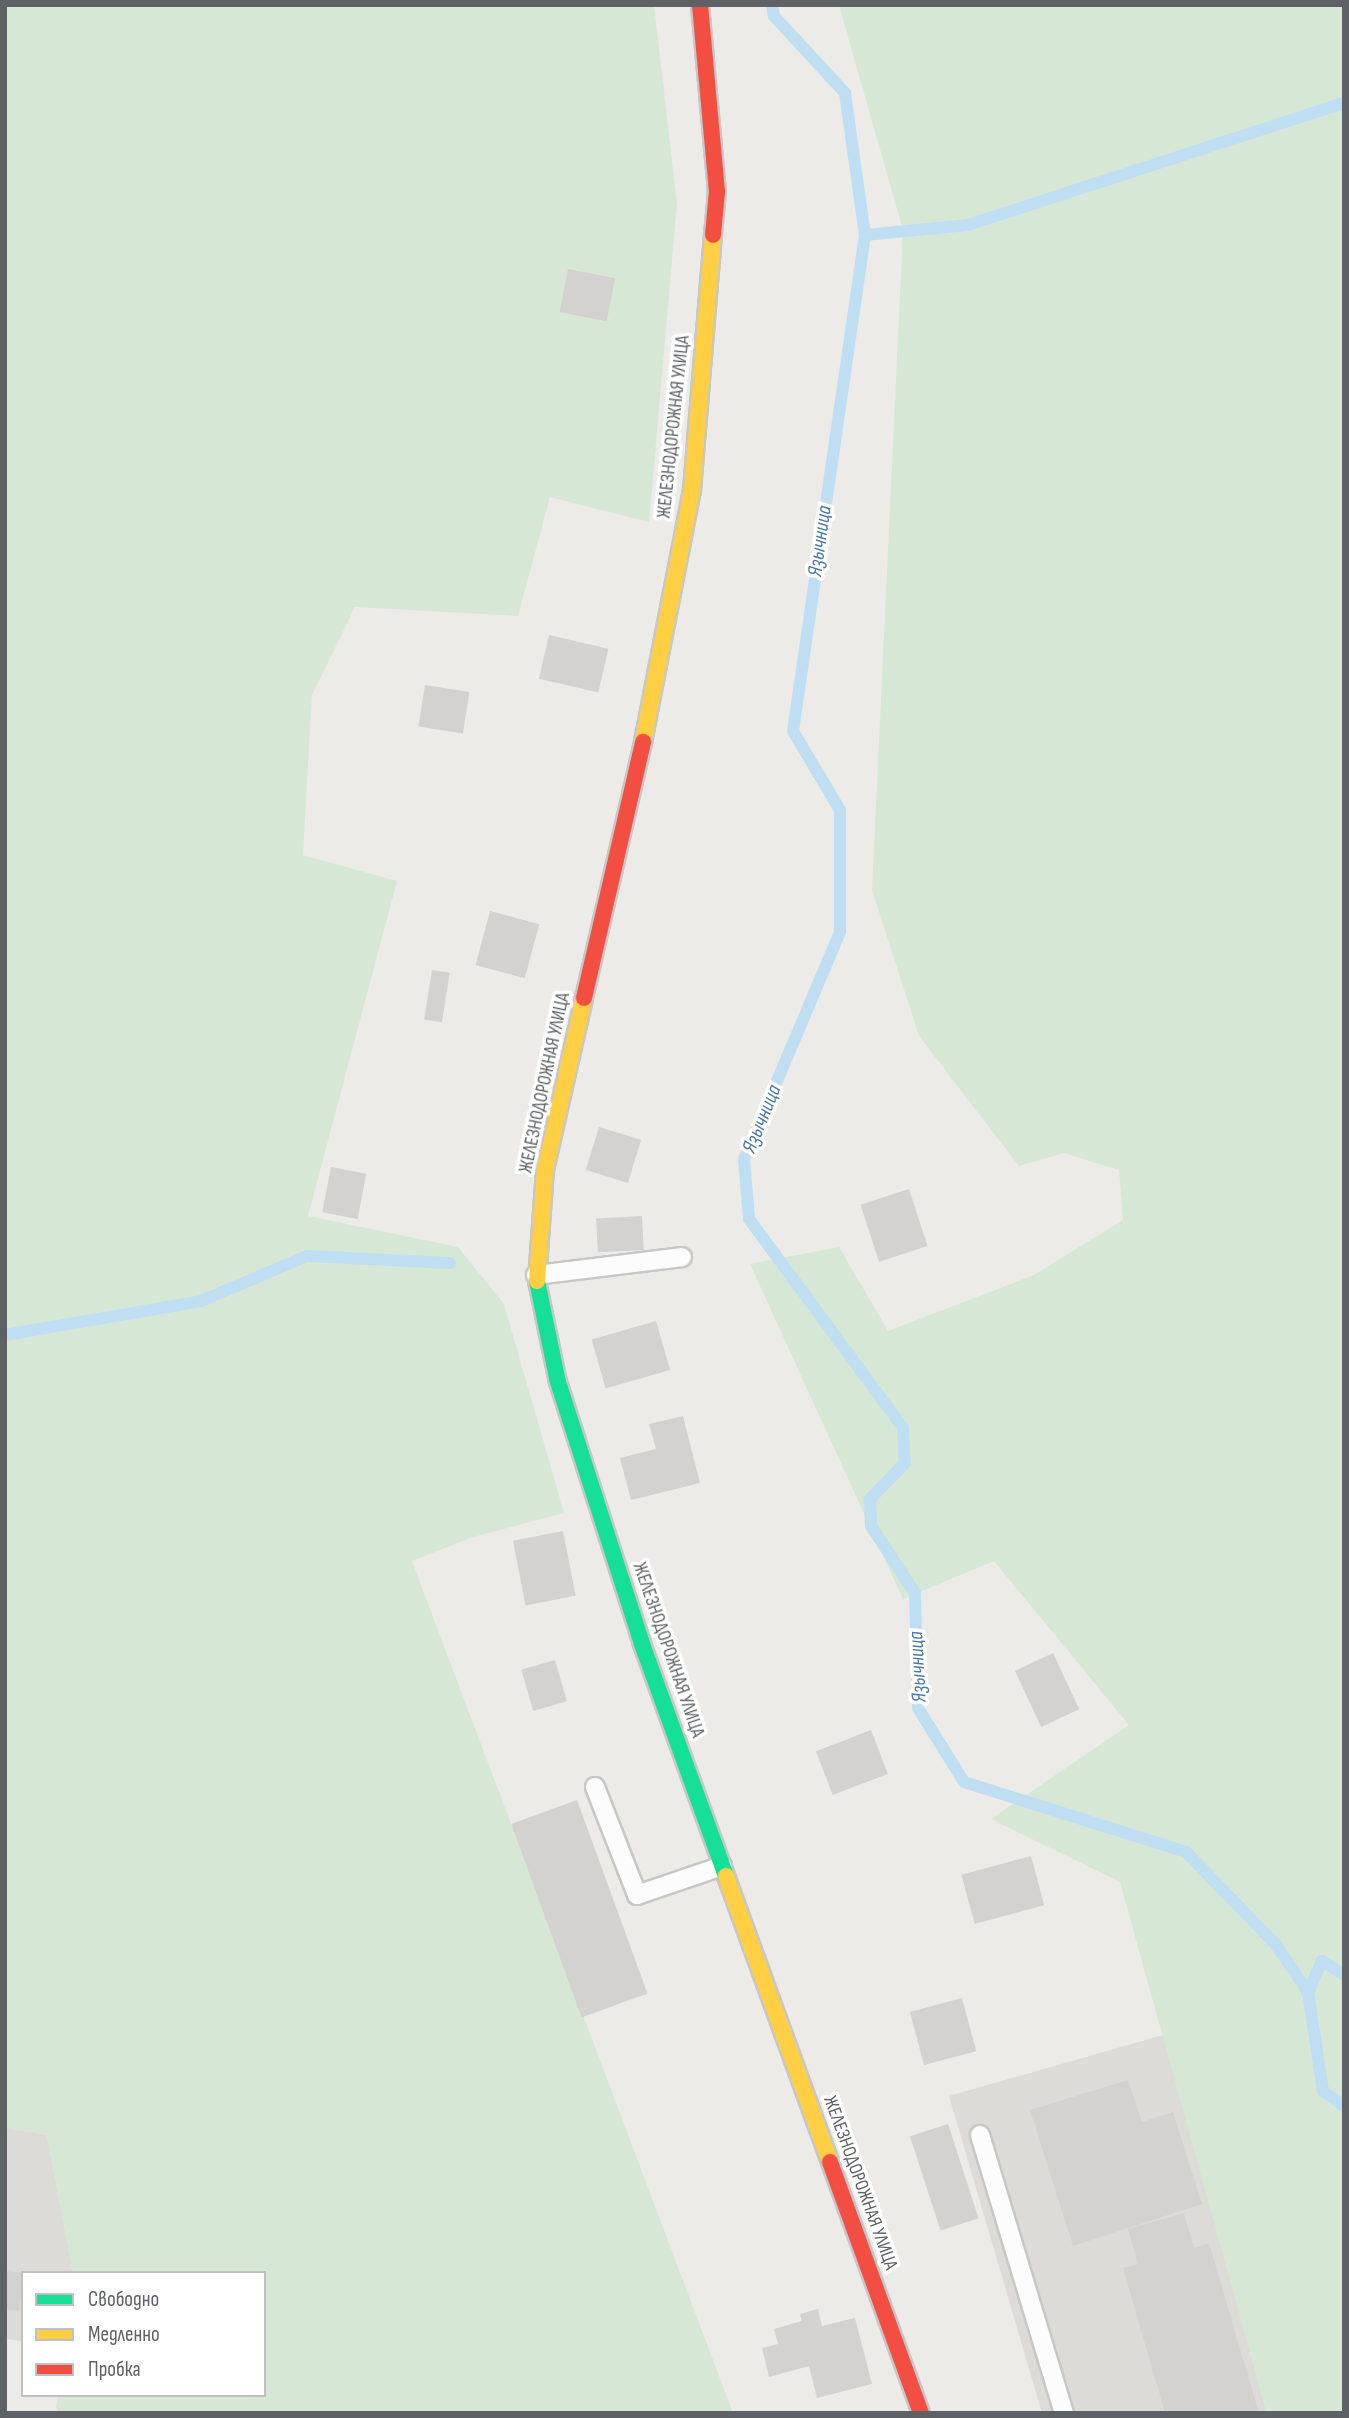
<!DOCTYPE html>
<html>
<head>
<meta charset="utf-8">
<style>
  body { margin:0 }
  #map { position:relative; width:1349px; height:2418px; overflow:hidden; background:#ecebe8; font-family:"Sofia Sans Condensed",sans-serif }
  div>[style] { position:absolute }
  .industrial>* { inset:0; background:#dcdbd8 }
  .green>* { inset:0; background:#d7e7d5 }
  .stream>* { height:12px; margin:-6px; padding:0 6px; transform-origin:6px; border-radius:6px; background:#c0def2 }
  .building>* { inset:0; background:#d3d2d1; transform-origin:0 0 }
  .roads { filter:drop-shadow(2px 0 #c7c7c7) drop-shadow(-2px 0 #c7c7c7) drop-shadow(0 2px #c7c7c7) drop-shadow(0 -2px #c7c7c7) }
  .lane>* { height:18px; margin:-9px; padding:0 9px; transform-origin:9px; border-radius:9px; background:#fcfcfc }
  .fast>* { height:16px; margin:-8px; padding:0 8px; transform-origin:8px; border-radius:8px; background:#16e098 }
  .slow>* { height:16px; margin:-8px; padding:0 8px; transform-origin:8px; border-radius:8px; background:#ffcf43 }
  .jam>* { height:16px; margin:-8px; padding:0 8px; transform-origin:8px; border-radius:8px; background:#f24e42 }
  span { translate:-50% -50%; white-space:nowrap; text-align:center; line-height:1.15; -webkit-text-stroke:7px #fff; paint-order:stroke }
  .street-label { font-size:19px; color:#5e6165 }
  .water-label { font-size:21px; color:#4b79a8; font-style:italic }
  .frame { position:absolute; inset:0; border:7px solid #5e6165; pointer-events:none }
  .legend { position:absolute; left:21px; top:2271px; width:245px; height:126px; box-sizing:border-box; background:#fff; border:2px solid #bfc0c1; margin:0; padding:9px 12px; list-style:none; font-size:21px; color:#5e6165 }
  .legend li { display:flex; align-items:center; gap:14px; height:35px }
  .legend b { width:35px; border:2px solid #bfc0c1 }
</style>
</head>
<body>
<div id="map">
  <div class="industrial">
    <i style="clip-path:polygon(1163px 2035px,1267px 2413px,1042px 2413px,949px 2096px)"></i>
    <i style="clip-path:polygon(5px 2128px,47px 2135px,73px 2273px,23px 2273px,23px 2341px,5px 2339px)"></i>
  </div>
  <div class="green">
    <i style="clip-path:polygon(5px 5px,654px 5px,677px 204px,649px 522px,550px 497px,518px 616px,355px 607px,312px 695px,303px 855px,397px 881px,308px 1216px,458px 1247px,504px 1304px,564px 1513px,473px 1537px,412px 1561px,733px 2413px,58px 2413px,56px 2407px,58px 2395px,264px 2395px,264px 2273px,73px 2273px,47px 2135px,5px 2128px)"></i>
    <i style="clip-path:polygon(839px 5px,1344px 5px,1344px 2413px,1267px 2413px,1120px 1882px,991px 1819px,1129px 1725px,994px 1561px,903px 1599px,750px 1264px,839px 1247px,888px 1331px,1034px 1275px,1123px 1220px,1119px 1170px,1064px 1153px,1019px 1166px,919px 1036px,872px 890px,903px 230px)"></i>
  </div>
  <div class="stream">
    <i style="left:772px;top:5px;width:11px;rotate:80deg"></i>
    <i style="left:774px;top:16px;width:105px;rotate:47.3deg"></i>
    <i style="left:845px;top:93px;width:143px;rotate:82deg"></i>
    <i style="left:865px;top:235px;width:501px;rotate:98.26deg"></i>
    <i style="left:793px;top:731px;width:92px;rotate:59.3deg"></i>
    <i style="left:840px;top:810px;width:122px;rotate:90deg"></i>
    <i style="left:840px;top:932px;width:246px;rotate:112.9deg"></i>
    <i style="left:744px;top:1159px;width:60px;rotate:85.2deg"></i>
    <i style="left:749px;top:1219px;width:260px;rotate:53.6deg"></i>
    <i style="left:903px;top:1428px;width:35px;rotate:87deg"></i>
    <i style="left:905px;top:1463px;width:50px;rotate:134.2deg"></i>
    <i style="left:870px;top:1499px;width:27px;rotate:88deg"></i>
    <i style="left:871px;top:1526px;width:80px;rotate:56.7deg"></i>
    <i style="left:915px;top:1593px;width:115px;rotate:88.5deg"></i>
    <i style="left:918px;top:1708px;width:87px;rotate:58.1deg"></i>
    <i style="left:964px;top:1782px;width:233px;rotate:17.5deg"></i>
    <i style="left:1186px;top:1852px;width:129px;rotate:45.9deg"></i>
    <i style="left:1276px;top:1945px;width:57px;rotate:55.8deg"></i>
    <i style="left:1308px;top:1992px;width:100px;rotate:81.4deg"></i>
    <i style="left:1323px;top:2091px;width:26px;rotate:36deg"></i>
    <i style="left:865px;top:235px;width:103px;rotate:-5.5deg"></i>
    <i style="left:968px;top:225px;width:395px;rotate:-18deg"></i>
    <i style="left:5px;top:1335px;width:199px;rotate:-9.8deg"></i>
    <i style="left:201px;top:1301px;width:115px;rotate:-23deg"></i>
    <i style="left:307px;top:1256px;width:143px;rotate:2.8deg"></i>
    <i style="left:1308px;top:1992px;width:34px;rotate:-66deg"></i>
    <i style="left:1322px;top:1961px;width:26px;rotate:32deg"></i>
  </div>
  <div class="building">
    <i style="left:568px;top:269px;width:48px;height:44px;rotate:11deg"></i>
    <i style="left:549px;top:635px;width:61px;height:45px;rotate:13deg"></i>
    <i style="left:425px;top:685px;width:45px;height:42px;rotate:9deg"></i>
    <i style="left:490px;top:911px;width:51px;height:56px;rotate:15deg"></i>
    <i style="left:432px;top:970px;width:18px;height:50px;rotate:9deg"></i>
    <i style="left:599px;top:1127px;width:44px;height:45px;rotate:17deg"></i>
    <i style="left:331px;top:1167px;width:36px;height:46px;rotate:11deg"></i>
    <i style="left:909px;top:1189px;width:60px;height:51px;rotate:72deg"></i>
    <i style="left:642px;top:1216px;width:34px;height:46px;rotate:87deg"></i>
    <i style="left:656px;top:1321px;width:51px;height:67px;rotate:74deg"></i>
    <i style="clip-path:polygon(683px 1416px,700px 1483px,631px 1500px,620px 1458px,656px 1449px,649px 1424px)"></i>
    <i style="left:563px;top:1531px;width:66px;height:51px;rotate:79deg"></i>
    <i style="left:1053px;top:1653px;width:62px;height:42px;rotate:65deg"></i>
    <i style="left:555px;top:1660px;width:43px;height:35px;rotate:74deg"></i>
    <i style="left:871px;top:1730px;width:47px;height:59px;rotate:69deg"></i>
    <i style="left:577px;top:1800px;width:206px;height:70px;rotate:70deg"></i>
    <i style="left:1031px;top:1856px;width:51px;height:72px;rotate:75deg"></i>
    <i style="left:962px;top:1998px;width:55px;height:54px;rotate:75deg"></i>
    <i style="clip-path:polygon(1128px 2080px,1142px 2122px,1173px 2112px,1202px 2204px,1073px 2246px,1030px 2110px)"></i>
    <i style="left:948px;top:2124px;width:99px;height:40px;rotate:72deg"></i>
    <i style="clip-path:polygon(1184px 2213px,1194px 2248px,1209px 2243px,1259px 2413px,1165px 2413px,1123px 2268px,1138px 2264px,1128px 2229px)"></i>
    <i style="left:5px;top:2271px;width:18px;height:38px;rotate:6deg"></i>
    <i style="clip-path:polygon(818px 2309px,822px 2326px,855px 2318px,872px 2384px,817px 2398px,809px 2366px,769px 2377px,762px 2348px,778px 2344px,774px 2329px,802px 2321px,800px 2314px)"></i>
  </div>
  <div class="roads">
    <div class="lane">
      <i style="left:536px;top:1275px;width:147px;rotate:-7deg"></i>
      <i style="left:595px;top:1787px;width:116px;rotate:68.7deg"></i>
      <i style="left:637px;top:1895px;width:90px;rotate:-18.8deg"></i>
      <i style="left:980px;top:2135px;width:290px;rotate:73.2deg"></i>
    </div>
    <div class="fast">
      <i style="left:537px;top:1281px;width:103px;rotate:78.3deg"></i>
      <i style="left:558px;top:1382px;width:275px;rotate:72.2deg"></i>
      <i style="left:642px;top:1644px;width:247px;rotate:70.1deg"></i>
    </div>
    <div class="slow">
      <i style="left:643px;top:742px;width:257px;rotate:-79deg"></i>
      <i style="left:692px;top:490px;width:256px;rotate:-85.3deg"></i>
      <i style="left:537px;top:1281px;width:111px;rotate:-85.9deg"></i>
      <i style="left:545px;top:1170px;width:176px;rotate:-77.2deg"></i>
      <i style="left:726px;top:1876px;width:304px;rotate:70deg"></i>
    </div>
    <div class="jam">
      <i style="left:700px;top:5px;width:187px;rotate:84.8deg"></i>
      <i style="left:717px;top:191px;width:44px;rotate:95.2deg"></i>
      <i style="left:584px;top:998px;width:263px;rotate:-77deg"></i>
      <i style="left:830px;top:2162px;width:267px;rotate:70.1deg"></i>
    </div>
  </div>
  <div class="street-label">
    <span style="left:674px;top:427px;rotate:-84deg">ЖЕЛЕЗНОДОРОЖНАЯ УЛИЦА</span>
    <span style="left:545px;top:1083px;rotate:-78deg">ЖЕЛЕЗНОДОРОЖНАЯ УЛИЦА</span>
    <span style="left:668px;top:1650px;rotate:71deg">ЖЕЛЕЗНОДОРОЖНАЯ УЛИЦА</span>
    <span style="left:860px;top:2183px;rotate:70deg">ЖЕЛЕЗНОДОРОЖНАЯ УЛИЦА</span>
  </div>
  <div class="water-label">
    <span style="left:820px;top:541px;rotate:-82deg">Язычница</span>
    <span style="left:762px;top:1119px;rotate:-68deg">Язычница</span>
    <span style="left:918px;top:1667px;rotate:-93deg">Язычница</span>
  </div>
  <div class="frame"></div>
  <ul class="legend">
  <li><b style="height:9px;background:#16e098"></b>Свободно</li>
  <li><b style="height:9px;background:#ffcf43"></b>Медленно</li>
  <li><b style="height:9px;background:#f24e42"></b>Пробка</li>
  </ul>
</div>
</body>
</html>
